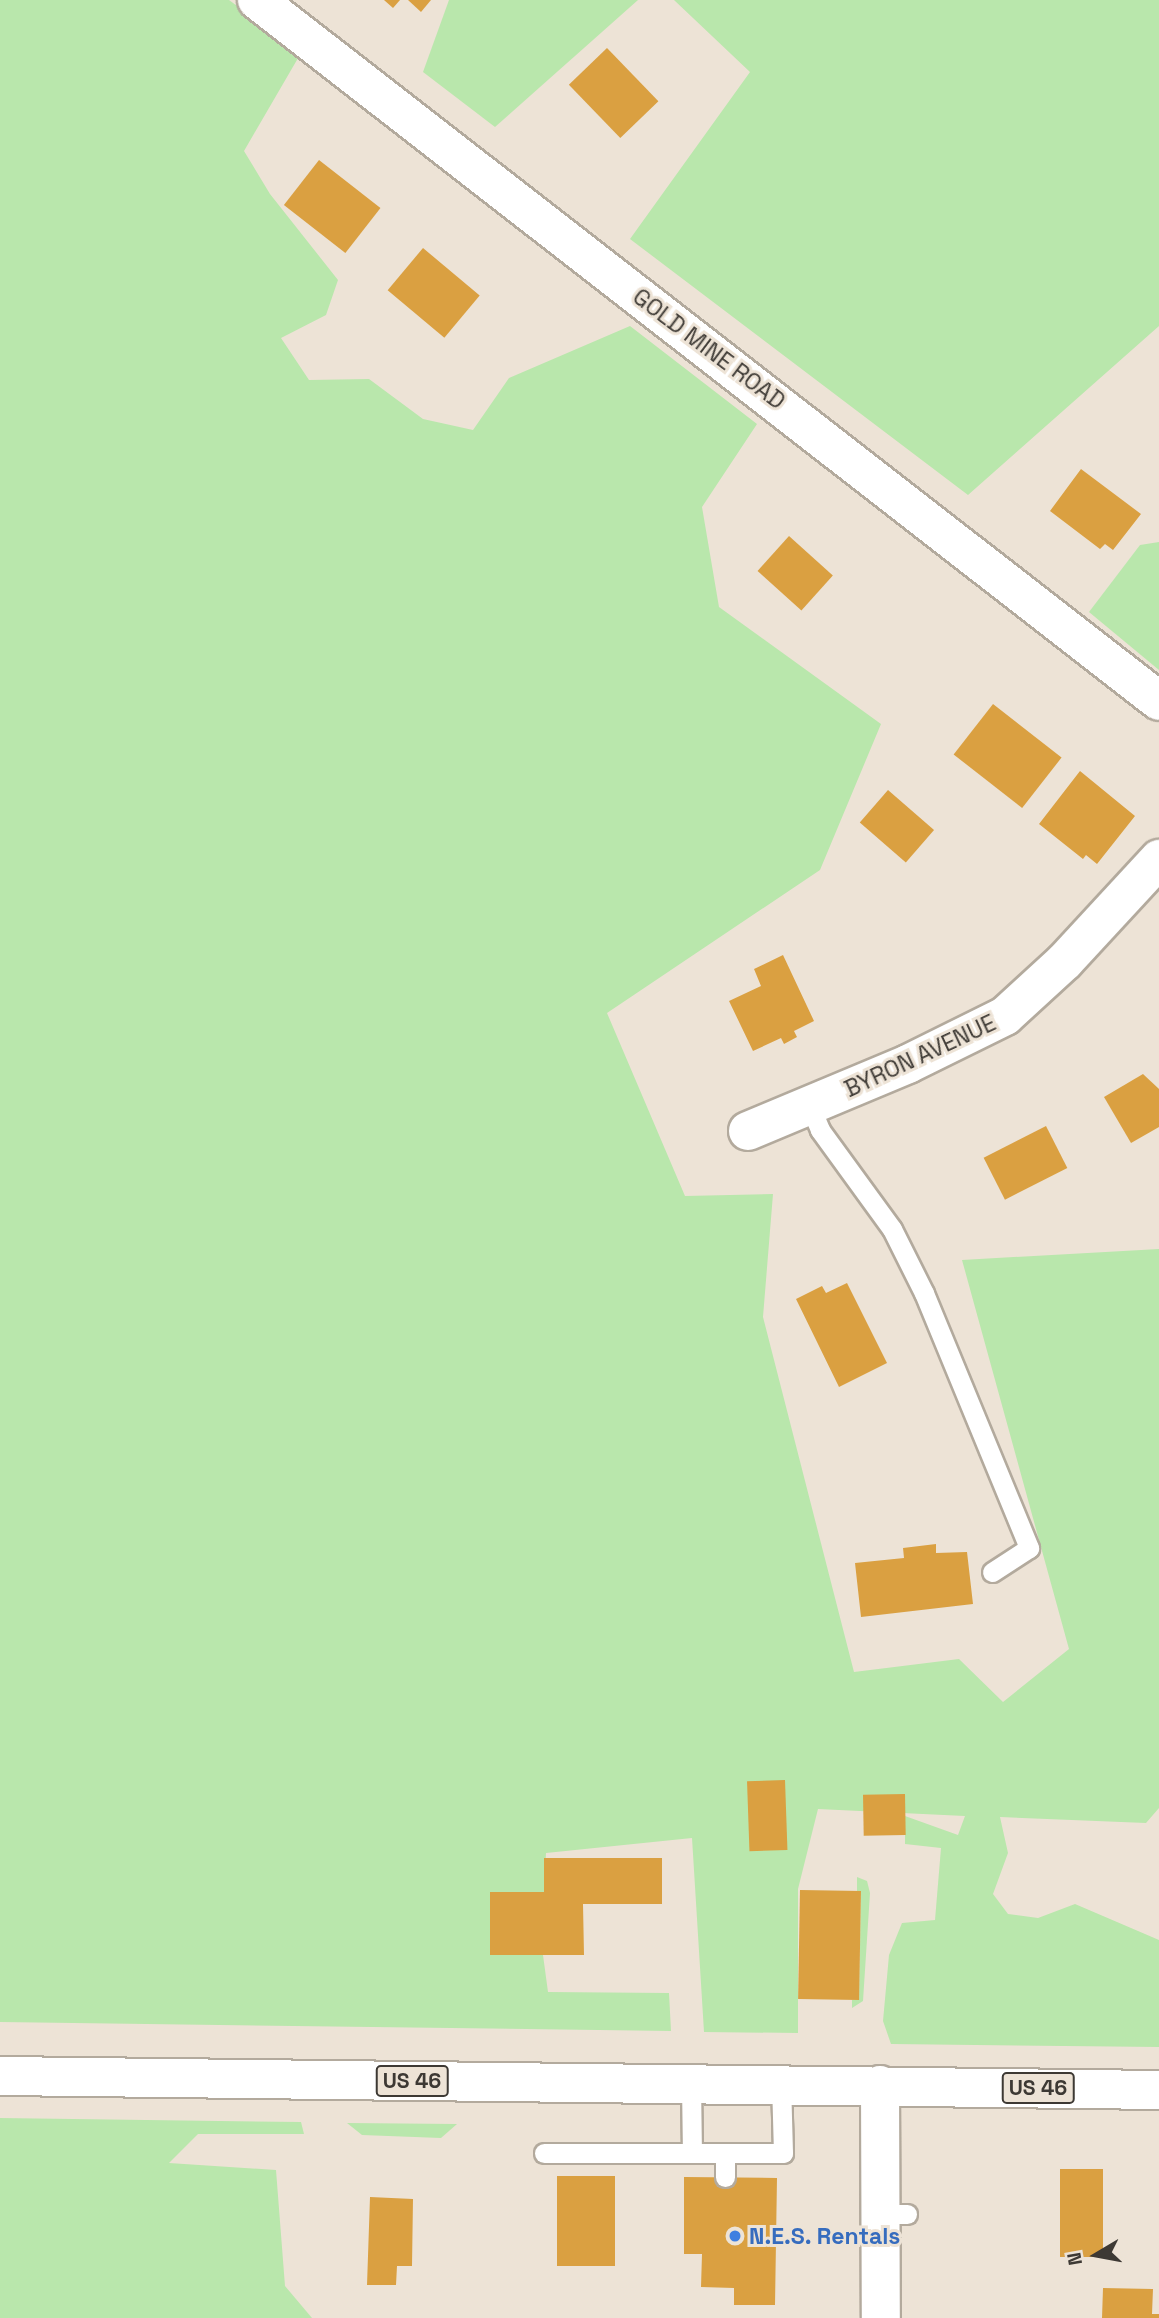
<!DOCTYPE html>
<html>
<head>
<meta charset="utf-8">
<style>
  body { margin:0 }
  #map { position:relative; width:1159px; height:2318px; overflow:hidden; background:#ede3d6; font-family:"Space Grotesk",sans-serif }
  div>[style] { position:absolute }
  .green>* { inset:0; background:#b9e7ac }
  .building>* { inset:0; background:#daa041; transform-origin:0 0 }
  .roads { filter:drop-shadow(2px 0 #b3aa9d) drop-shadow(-2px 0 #b3aa9d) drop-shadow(0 2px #b3aa9d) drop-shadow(0 -2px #b3aa9d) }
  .service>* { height:19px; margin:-9.5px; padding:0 9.5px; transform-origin:9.5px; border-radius:9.5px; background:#fff }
  .minor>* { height:38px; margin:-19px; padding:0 19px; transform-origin:19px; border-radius:19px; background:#fff }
  .tertiary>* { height:38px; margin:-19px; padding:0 19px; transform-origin:19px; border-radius:19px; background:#fff }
  .primary>* { height:38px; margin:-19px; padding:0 19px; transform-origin:19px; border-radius:19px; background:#fff }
  .dots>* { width:19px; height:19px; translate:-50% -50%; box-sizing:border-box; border:4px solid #ede3d6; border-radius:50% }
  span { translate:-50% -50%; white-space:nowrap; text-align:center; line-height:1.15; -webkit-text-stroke:6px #ede3d6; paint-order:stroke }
  .shield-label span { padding:2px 5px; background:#ede3d6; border:2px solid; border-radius:5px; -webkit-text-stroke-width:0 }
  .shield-label { font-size:21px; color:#3d3934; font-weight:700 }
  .street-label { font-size:23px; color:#3d3934 }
  .shop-label { font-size:23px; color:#366cbe; font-weight:700 }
  .left { translate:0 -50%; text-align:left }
  .north { position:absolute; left:1061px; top:2220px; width:70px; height:70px; -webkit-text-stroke:5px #ede3d6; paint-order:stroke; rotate:260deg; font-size:19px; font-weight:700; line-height:28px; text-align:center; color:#3d3934 }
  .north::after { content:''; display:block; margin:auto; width:24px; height:32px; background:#3d3934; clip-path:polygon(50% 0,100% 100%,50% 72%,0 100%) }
</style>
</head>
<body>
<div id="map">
  <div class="green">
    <i style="clip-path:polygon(0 0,229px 0,301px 53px,244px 151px,270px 194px,338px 280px,326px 315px,281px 338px,309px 380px,369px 379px,423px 419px,473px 430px,509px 378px,630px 326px,757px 424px,702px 507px,719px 607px,881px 724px,820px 870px,607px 1013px,685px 1196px,773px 1194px,763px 1317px,854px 1672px,959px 1659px,1003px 1702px,1069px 1649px,962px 1260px,1159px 1249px,1159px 1808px,1146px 1823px,1000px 1817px,1008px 1853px,993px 1894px,1008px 1914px,1038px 1918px,1075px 1904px,1159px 1940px,1159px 2047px,891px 2044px,883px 2021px,889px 1955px,902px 1923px,935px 1920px,941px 1848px,905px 1844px,905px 1816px,958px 1835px,965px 1816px,818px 1809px,798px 1889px,798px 2033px,704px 2032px,692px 1838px,546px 1853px,544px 1892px,490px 1893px,491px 1955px,543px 1955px,548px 1992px,669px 1993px,671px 2031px,0 2022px)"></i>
    <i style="clip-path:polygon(449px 0,638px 0,495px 127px,423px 72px)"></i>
    <i style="clip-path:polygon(674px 0,1159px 0,1159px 326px,968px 495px,630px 239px,750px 72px)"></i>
    <i style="clip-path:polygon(1159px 542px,1159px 670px,1089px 612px,1140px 545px)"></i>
    <i style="clip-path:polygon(857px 1877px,867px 1881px,870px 1893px,863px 2001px,852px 2008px,852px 2000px,859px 2000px,861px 1891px,857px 1891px)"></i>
    <i style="clip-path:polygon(0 2118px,301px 2122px,304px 2134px,198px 2134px,169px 2163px,276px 2170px,285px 2286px,312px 2318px,0 2318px)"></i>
    <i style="clip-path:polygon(347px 2123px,457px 2124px,441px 2138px,362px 2135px)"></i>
  </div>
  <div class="building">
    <i style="clip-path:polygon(384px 0,400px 0,393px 8px)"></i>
    <i style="clip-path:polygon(408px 0,431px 0,421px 12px)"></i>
    <i style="left:607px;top:48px;width:74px;height:53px;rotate:46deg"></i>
    <i style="left:319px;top:160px;width:78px;height:57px;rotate:38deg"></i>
    <i style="left:423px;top:248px;width:74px;height:55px;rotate:40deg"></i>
    <i style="clip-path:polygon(1081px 469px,1141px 514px,1113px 550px,1105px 544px,1100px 549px,1050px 511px)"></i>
    <i style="left:789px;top:536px;width:59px;height:47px;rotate:42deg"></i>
    <i style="left:993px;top:704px;width:87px;height:64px;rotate:38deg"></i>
    <i style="clip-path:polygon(1080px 771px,1135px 816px,1097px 864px,1086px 855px,1083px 859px,1039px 824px)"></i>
    <i style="left:888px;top:790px;width:61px;height:43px;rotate:41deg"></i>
    <i style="clip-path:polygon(783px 955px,814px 1021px,794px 1031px,797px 1037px,784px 1044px,781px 1038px,753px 1051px,729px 1001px,761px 986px,754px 969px)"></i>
    <i style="clip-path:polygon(1143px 1074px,1159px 1089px,1159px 1127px,1131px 1143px,1104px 1097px)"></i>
    <i style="left:1046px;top:1126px;width:47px;height:70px;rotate:63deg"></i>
    <i style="clip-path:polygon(847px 1283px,887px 1363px,839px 1387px,796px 1299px,822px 1286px,826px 1293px)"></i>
    <i style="clip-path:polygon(936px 1544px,936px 1553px,967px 1552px,973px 1604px,861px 1617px,855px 1563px,904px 1558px,903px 1548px)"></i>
    <i style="left:785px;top:1780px;width:70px;height:38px;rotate:88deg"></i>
    <i style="left:905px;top:1794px;width:41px;height:42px;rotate:89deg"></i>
    <i style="clip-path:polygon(544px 1858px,662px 1858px,662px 1904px,583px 1904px,584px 1955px,490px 1955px,490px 1892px,544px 1892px)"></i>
    <i style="left:800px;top:1890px;width:61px;height:109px;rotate:1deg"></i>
    <i style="left:1060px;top:2169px;width:43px;height:88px"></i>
    <i style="left:557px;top:2176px;width:58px;height:90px"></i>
    <i style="clip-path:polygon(684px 2177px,777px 2178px,775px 2305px,734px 2305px,734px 2288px,701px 2287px,702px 2254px,684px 2254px)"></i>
    <i style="clip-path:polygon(370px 2197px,413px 2199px,412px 2266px,397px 2266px,396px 2285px,367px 2285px)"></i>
    <i style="clip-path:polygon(1103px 2288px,1153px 2289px,1152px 2314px,1159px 2314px,1159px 2318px,1102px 2318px)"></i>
  </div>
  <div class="roads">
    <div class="service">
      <i style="left:810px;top:1106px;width:26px;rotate:67deg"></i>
      <i style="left:820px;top:1130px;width:122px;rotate:54deg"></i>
      <i style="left:892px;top:1229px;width:72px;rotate:63.4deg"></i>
      <i style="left:924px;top:1293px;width:276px;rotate:67.6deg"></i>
      <i style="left:1029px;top:1548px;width:44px;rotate:147deg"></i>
      <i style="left:691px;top:2083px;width:70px;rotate:89.2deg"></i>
      <i style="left:692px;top:2153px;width:91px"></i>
      <i style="left:783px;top:2153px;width:70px;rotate:-91.6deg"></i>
      <i style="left:544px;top:2153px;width:148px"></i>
      <i style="left:725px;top:2177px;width:24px;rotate:-90deg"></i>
      <i style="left:882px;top:2214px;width:25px"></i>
    </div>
    <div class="minor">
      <i style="left:748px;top:1131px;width:173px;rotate:-22.7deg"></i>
      <i style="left:908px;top:1064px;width:108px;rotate:-26.3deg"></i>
      <i style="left:1005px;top:1016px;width:81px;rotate:-42.5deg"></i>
      <i style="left:1065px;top:961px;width:139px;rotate:-47.3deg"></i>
      <i style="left:880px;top:2085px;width:233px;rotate:89.8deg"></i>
    </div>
    <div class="tertiary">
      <i style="left:257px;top:0;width:1142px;rotate:37.85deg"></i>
    </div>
    <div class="primary">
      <i style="left:0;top:2076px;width:1159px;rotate:0.69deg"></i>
    </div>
  </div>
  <div class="dots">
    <i style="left:735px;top:2236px;background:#3f7fe0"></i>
  </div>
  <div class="shield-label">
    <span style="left:412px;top:2081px">US 46</span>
    <span style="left:1038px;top:2088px">US 46</span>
  </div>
  <div class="street-label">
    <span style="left:709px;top:349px;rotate:37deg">GOLD MINE ROAD</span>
    <span style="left:920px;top:1056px;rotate:-25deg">BYRON AVENUE</span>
  </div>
  <div class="shop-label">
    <span class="left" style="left:749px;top:2236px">N.E.S. Rentals</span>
  </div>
  <div class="north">N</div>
</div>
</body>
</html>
